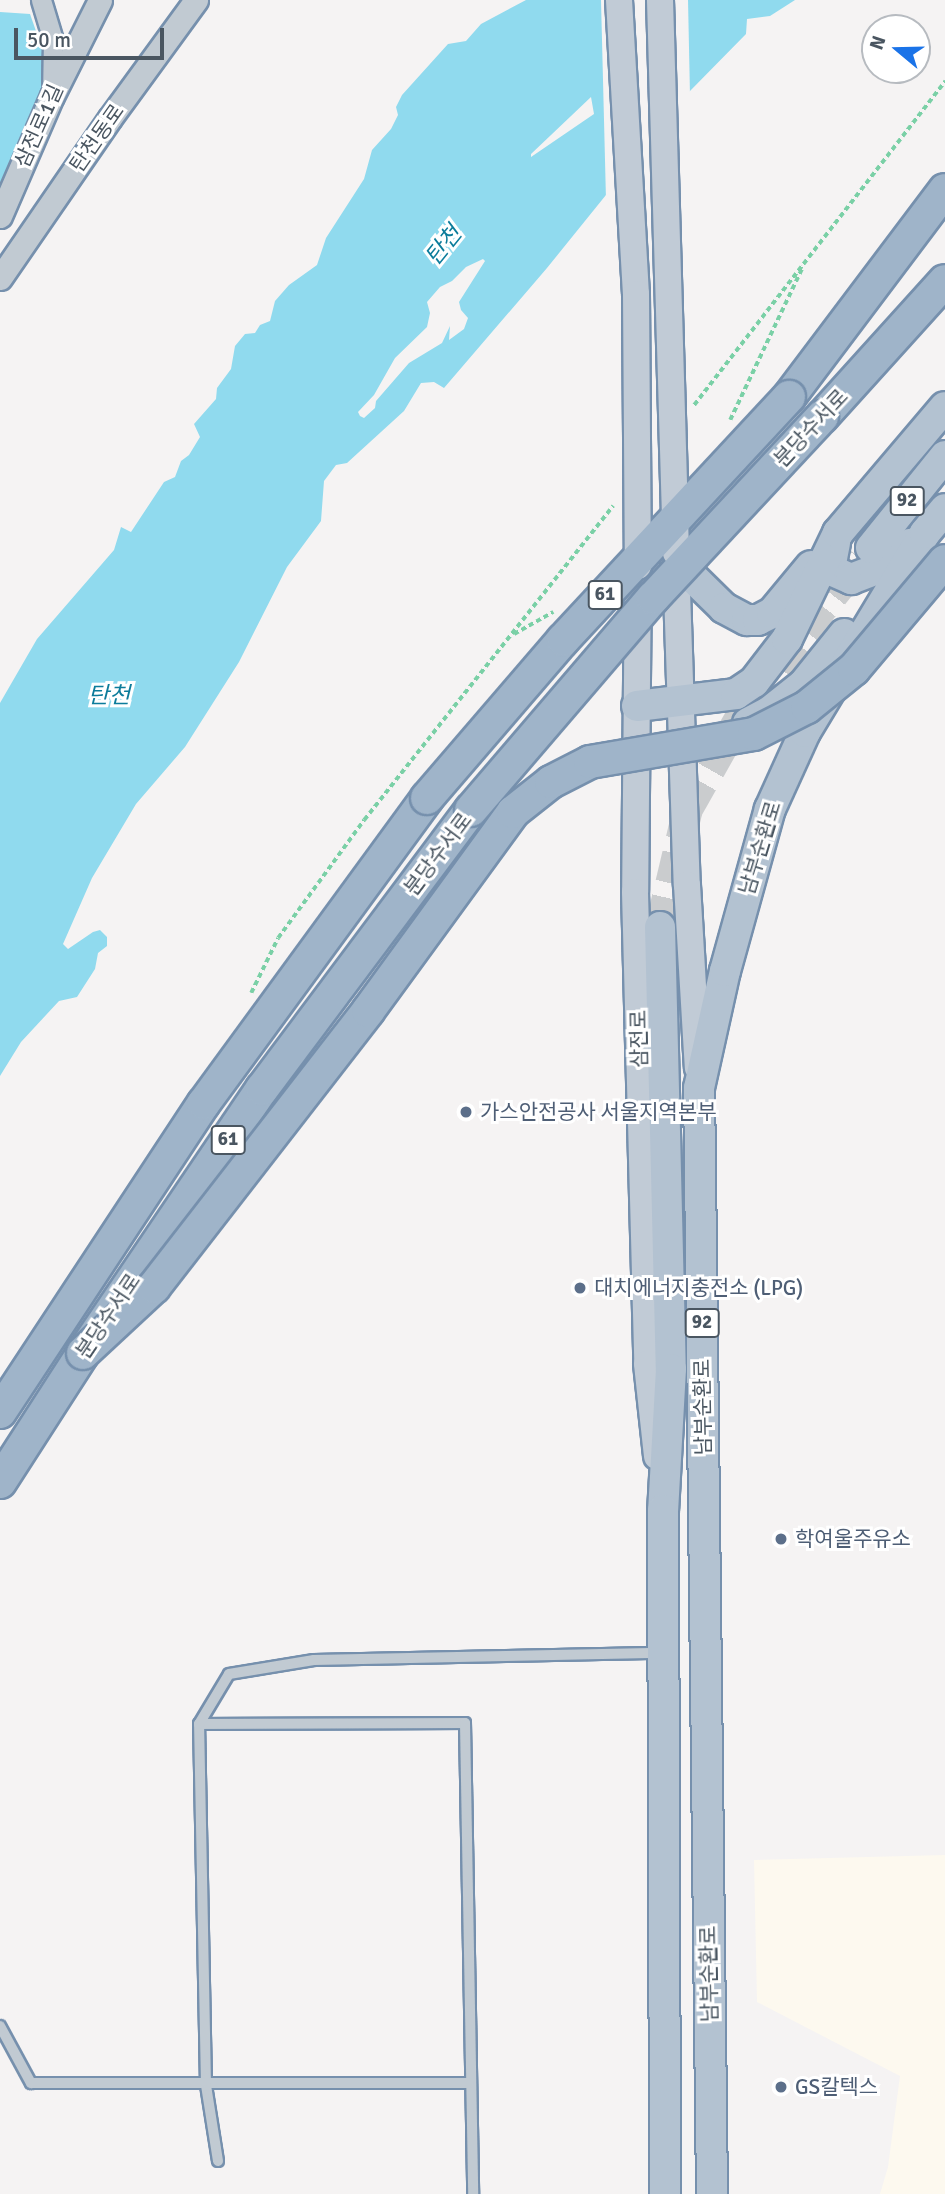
<!DOCTYPE html>
<html>
<head>
<meta charset="utf-8">
<style>
  body { margin:0 }
  #map { position:relative; width:945px; height:2194px; overflow:hidden; background:#f5f3f3; font-family:Signika,"Noto Sans KR",sans-serif }
  div>[style] { position:absolute }
  .commercial>* { inset:0; background:#fdf9ef }
  .water>* { inset:0; background:#90daee }
  .pier>* { inset:0; background:#f5f3f3 }
  .primary-tunnel>* { height:30px; margin-top:-15px; transform-origin:0; background:repeating-linear-gradient(90deg,#caccce 0 30px,transparent 0 45px) }
  .path>* { height:3.5px; margin-top:-1.75px; transform-origin:0; background:repeating-linear-gradient(90deg,#7ad0a6 0 5px,transparent 0 8.5px) }
  .roads { filter:drop-shadow(2px 0 #7690ad) drop-shadow(-2px 0 #7690ad) drop-shadow(0 2px #7690ad) drop-shadow(0 -2px #7690ad) }
  .service>* { height:10px; margin:-5px; padding:0 5px; transform-origin:5px; border-radius:5px; background:#c1cad2 }
  .minor>* { height:19px; margin:-9.5px; padding:0 9.5px; transform-origin:9.5px; border-radius:9.5px; background:#c1cad2 }
  .tertiary>* { height:23px; margin:-11.5px; padding:0 11.5px; transform-origin:11.5px; border-radius:11.5px; background:#c1cad2 }
  .secondary>* { height:26px; margin:-13px; padding:0 13px; transform-origin:13px; border-radius:13px; background:#c1cbd6 }
  .primary>* { height:30px; margin:-15px; padding:0 15px; transform-origin:15px; border-radius:15px; background:#b3c2d1 }
  .trunk>* { height:32px; margin:-16px; padding:0 16px; transform-origin:16px; border-radius:16px; background:#9fb4c9 }
  .bridges { filter:drop-shadow(2px 0 #7690ad) drop-shadow(-2px 0 #7690ad) drop-shadow(0 2px #7690ad) drop-shadow(0 -2px #7690ad) }
  .secondary-bridge>* { height:26px; margin:-13px; padding:0 13px; transform-origin:13px; border-radius:13px; background:#c1cbd6 }
  .trunk-bridge>* { height:32px; margin:-16px; padding:0 16px; transform-origin:16px; border-radius:16px; background:#9fb4c9 }
  .dots>* { width:19px; height:19px; translate:-50% -50%; box-sizing:border-box; border:4px solid #fff; border-radius:50% }
  span { translate:-50% -50%; white-space:nowrap; text-align:center; line-height:1.15; -webkit-text-stroke:6px #fff; paint-order:stroke }
  .shield-label span { padding:2px 5px; background:#fff; border:2px solid; border-radius:5px; -webkit-text-stroke-width:0 }
  .shield-label { font-size:19px; color:#4a5661; font-weight:700 }
  .street-label { font-size:21px; color:#4a5661 }
  .service-label { font-size:21px; color:#4e5e75 }
  .left { translate:0 -50%; text-align:left }
  .water-label { font-size:23px; color:#0c7c9b; font-style:italic }
  .north { position:absolute; left:861px; top:14px; width:70px; height:70px; box-sizing:border-box; background:#fff; border:2px solid #b7bbc0; border-radius:50%; rotate:289deg; font-size:19px; font-weight:700; line-height:28px; text-align:center; color:#4a5661 }
  .north::after { content:''; display:block; margin:auto; width:24px; height:32px; background:#1a73e8; clip-path:polygon(50% 0,100% 100%,50% 72%,0 100%) }
  .scale { position:absolute; left:14px; top:28px; width:150px; height:32px; box-sizing:border-box; border:4px solid #4a5661; border-top:0; padding-left:9px; font-size:21px; line-height:24px; white-space:nowrap; color:#4a5661; -webkit-text-stroke:5px #fff; paint-order:stroke }
</style>
</head>
<body>
<div id="map">
  <div class="commercial">
    <i style="clip-path:polygon(945px 1855px,945px 2194px,880px 2194px,888px 2167px,900px 2076px,757px 2002px,754px 1860px)"></i>
  </div>
  <div class="water">
    <i style="clip-path:polygon(evenodd,526px 0,795px 0,770px 16px,747px 19px,746px 34px,690px 91px,547px 268px,444px 388px,434px 382px,421px 383px,404px 411px,347px 463px,336px 465px,324px 481px,321px 521px,287px 567px,239px 662px,185px 747px,136px 804px,92px 878px,63px 944px,68px 949px,93px 932px,100px 930px,107px 937px,107px 946px,98px 953px,95px 969px,77px 997px,59px 1001px,21px 1042px,0 1076px,0 703px,37px 639px,114px 550px,121px 527px,131px 532px,164px 482px,175px 477px,181px 461px,189px 455px,200px 437px,194px 424px,216px 399px,217px 388px,231px 369px,235px 346px,245px 334px,255px 333px,260px 325px,270px 321px,275px 301px,289px 285px,317px 265px,326px 238px,364px 179px,372px 150px,391px 129px,398px 115px,396px 107px,402px 95px,448px 44px,466px 41px,481px 24px,526px 0,591px 97px,594px 114px,531px 157px,531px 154px,591px 97px,526px 0,483px 259px,485px 261px,459px 302px,461px 310px,468px 318px,464px 329px,449px 340px,450px 326px,442px 343px,409px 363px,376px 401px,375px 408px,364px 418px,360px 416px,358px 412px,374px 395px,395px 358px,427px 327px,430px 313px,427px 302px,440px 287px,452px 281px,466px 267px,483px 259px)"></i>
    <i style="clip-path:polygon(0 12px,30px 14px,50px 71px,0 189px)"></i>
  </div>
  <div class="pier">
    <i style="clip-path:polygon(601px 0,688px 0,690px 96px,606px 200px)"></i>
  </div>
  <div class="primary-tunnel">
    <i style="left:660px;top:927px;width:121px;rotate:-76.7deg"></i>
    <i style="left:688px;top:809px;width:124px;rotate:-60.5deg"></i>
    <i style="left:749px;top:701px;width:181px;rotate:-51.5deg"></i>
  </div>
  <div class="path">
    <i style="left:694px;top:405px;width:410px;rotate:-52.2deg"></i>
    <i style="left:730px;top:420px;width:170px;rotate:-64.6deg"></i>
    <i style="left:514px;top:634px;width:45px;rotate:-29.4deg"></i>
    <i style="left:251px;top:993px;width:61px;rotate:-63.9deg"></i>
    <i style="left:278px;top:938px;width:146px;rotate:-53.9deg"></i>
    <i style="left:364px;top:820px;width:401px;rotate:-51.6deg"></i>
  </div>
  <div class="roads">
    <div class="service">
      <i style="left:199px;top:1724px;width:266px;rotate:-0.2deg"></i>
      <i style="left:465px;top:1723px;width:471px;rotate:89deg"></i>
      <i style="left:0;top:2026px;width:65px;rotate:61.5deg"></i>
      <i style="left:31px;top:2083px;width:438px"></i>
      <i style="left:218px;top:2161px;width:77px;rotate:-99deg"></i>
      <i style="left:206px;top:2085px;width:361px;rotate:-91.1deg"></i>
      <i style="left:199px;top:1724px;width:58px;rotate:-59deg"></i>
      <i style="left:229px;top:1674px;width:86px;rotate:-9.4deg"></i>
      <i style="left:314px;top:1660px;width:348px;rotate:-1.2deg"></i>
    </div>
    <div class="minor">
      <i style="left:41px;top:0;width:42px;rotate:73.3deg"></i>
      <i style="left:53px;top:40px;width:55px;rotate:91deg"></i>
    </div>
    <div class="tertiary">
      <i style="left:0;top:216px;width:131px;rotate:-66.6deg"></i>
      <i style="left:52px;top:96px;width:107px;rotate:-63.4deg"></i>
      <i style="left:0;top:278px;width:194px;rotate:-55.5deg"></i>
      <i style="left:110px;top:118px;width:146px;rotate:-53.9deg"></i>
    </div>
    <div class="secondary">
      <i style="left:676px;top:561px;width:324px;rotate:88.1deg"></i>
      <i style="left:687px;top:885px;width:183px;rotate:86.6deg"></i>
      <i style="left:638px;top:566px;width:326px;rotate:90.5deg"></i>
      <i style="left:635px;top:892px;width:472px;rotate:88.5deg"></i>
      <i style="left:647px;top:1364px;width:93px;rotate:83.8deg"></i>
    </div>
    <div class="primary">
      <i style="left:835px;top:543px;width:20px;rotate:101deg"></i>
      <i style="left:831px;top:563px;width:8px;rotate:76deg"></i>
      <i style="left:833px;top:571px;width:20px;rotate:24deg"></i>
      <i style="left:851px;top:579px;width:26px;rotate:-21deg"></i>
      <i style="left:875px;top:570px;width:44px;rotate:-36.6deg"></i>
      <i style="left:871px;top:548px;width:118px;rotate:-51.2deg"></i>
      <i style="left:676px;top:561px;width:67px;rotate:44.4deg"></i>
      <i style="left:724px;top:608px;width:26px;rotate:28deg"></i>
      <i style="left:747px;top:620px;width:11px"></i>
      <i style="left:758px;top:620px;width:16px;rotate:-27deg"></i>
      <i style="left:772px;top:613px;width:61px;rotate:-50.3deg"></i>
      <i style="left:637px;top:706px;width:100px;rotate:-6.9deg"></i>
      <i style="left:736px;top:694px;width:22px;rotate:-34deg"></i>
      <i style="left:754px;top:682px;width:54px;rotate:-52.5deg"></i>
      <i style="left:787px;top:639px;width:118px;rotate:-64.3deg"></i>
      <i style="left:838px;top:533px;width:165px;rotate:-49.7deg"></i>
      <i style="left:748px;top:723px;width:24px;rotate:-28deg"></i>
      <i style="left:769px;top:712px;width:45px;rotate:-38.7deg"></i>
      <i style="left:804px;top:684px;width:64px;rotate:-51.3deg"></i>
      <i style="left:660px;top:927px;width:442px;rotate:88.6deg"></i>
      <i style="left:671px;top:1369px;width:141px;rotate:93.2deg"></i>
      <i style="left:663px;top:1510px;width:684px;rotate:89.83deg"></i>
      <i style="left:712px;top:2194px;width:1106px;rotate:-90.67deg"></i>
      <i style="left:699px;top:1088px;width:120px;rotate:-77.5deg"></i>
      <i style="left:725px;top:971px;width:168px;rotate:-74.5deg"></i>
      <i style="left:770px;top:809px;width:85px;rotate:-65.6deg"></i>
      <i style="left:805px;top:732px;width:232px;rotate:-58.9deg"></i>
      <i style="left:925px;top:533px;width:31px;rotate:-50deg"></i>
    </div>
    <div class="trunk">
      <i style="left:789px;top:397px;width:259px;rotate:-53deg"></i>
      <i style="left:822px;top:417px;width:183px;rotate:-47.9deg"></i>
      <i style="left:0;top:1412px;width:370px;rotate:-56.6deg"></i>
      <i style="left:204px;top:1103px;width:378px;rotate:-53.8deg"></i>
      <i style="left:0;top:1482px;width:153px;rotate:-57.2deg"></i>
      <i style="left:83px;top:1353px;width:319px;rotate:-55.9deg"></i>
      <i style="left:262px;top:1089px;width:349px;rotate:-53.2deg"></i>
    </div>
  </div>
  <div class="bridges">
    <div class="secondary-bridge">
      <i style="left:619px;top:0;width:294px;rotate:86.7deg"></i>
      <i style="left:636px;top:294px;width:272px;rotate:89.6deg"></i>
      <i style="left:660px;top:0;width:553px;rotate:88.34deg"></i>
    </div>
    <div class="trunk-bridge">
      <i style="left:427px;top:798px;width:208px;rotate:-49.3deg"></i>
      <i style="left:563px;top:640px;width:332px;rotate:-47.1deg"></i>
      <i style="left:471px;top:810px;width:279px;rotate:-49.4deg"></i>
      <i style="left:653px;top:598px;width:248px;rotate:-47deg"></i>
      <i style="left:83px;top:1353px;width:97px;rotate:-42.9deg"></i>
      <i style="left:154px;top:1287px;width:349px;rotate:-52.2deg"></i>
      <i style="left:368px;top:1011px;width:246px;rotate:-53.9deg"></i>
      <i style="left:513px;top:812px;width:48px;rotate:-38.3deg"></i>
      <i style="left:551px;top:782px;width:44px;rotate:-27.1deg"></i>
      <i style="left:590px;top:762px;width:166px;rotate:-9.7deg"></i>
      <i style="left:754px;top:734px;width:59px;rotate:-27deg"></i>
      <i style="left:807px;top:707px;width:60px;rotate:-39deg"></i>
      <i style="left:854px;top:669px;width:141px;rotate:-49.9deg"></i>
    </div>
  </div>
  <div class="dots">
    <i style="left:466px;top:1112px;background:#5c6f8a"></i>
    <i style="left:580px;top:1288px;background:#5c6f8a"></i>
    <i style="left:781px;top:1539px;background:#5c6f8a"></i>
    <i style="left:781px;top:2087px;background:#5c6f8a"></i>
  </div>
  <div class="shield-label">
    <span style="left:907px;top:501px">92</span>
    <span style="left:605px;top:595px">61</span>
    <span style="left:228px;top:1140px">61</span>
    <span style="left:702px;top:1323px">92</span>
  </div>
  <div class="street-label">
    <span style="left:39px;top:126px;rotate:-66deg">삼전로1길</span>
    <span style="left:97px;top:138px;rotate:-55deg">탄천동로</span>
    <span style="left:811px;top:428px;rotate:-47deg">분당수서로</span>
    <span style="left:760px;top:848px;rotate:-73deg">남부순환로</span>
    <span style="left:438px;top:854px;rotate:-53deg">분당수서로</span>
    <span style="left:639px;top:1039px;rotate:-91deg">삼전로</span>
    <span style="left:108px;top:1316px;rotate:-56deg">분당수서로</span>
    <span style="left:703px;top:1407px;rotate:-91deg">남부순환로</span>
    <span style="left:709px;top:1974px;rotate:-91deg">남부순환로</span>
  </div>
  <div class="service-label">
    <span class="left" style="left:480px;top:1112px">가스안전공사 서울지역본부</span>
    <span class="left" style="left:594px;top:1288px">대치에너지충전소 (LPG)</span>
    <span class="left" style="left:795px;top:1539px">학여울주유소</span>
    <span class="left" style="left:795px;top:2087px">GS칼텍스</span>
  </div>
  <div class="water-label">
    <span style="left:444px;top:246px;rotate:-51deg">탄천</span>
    <span style="left:109px;top:696px">탄천</span>
  </div>
  <div class="north">N</div>
  <div class="scale">50 m</div>
</div>
</body>
</html>
